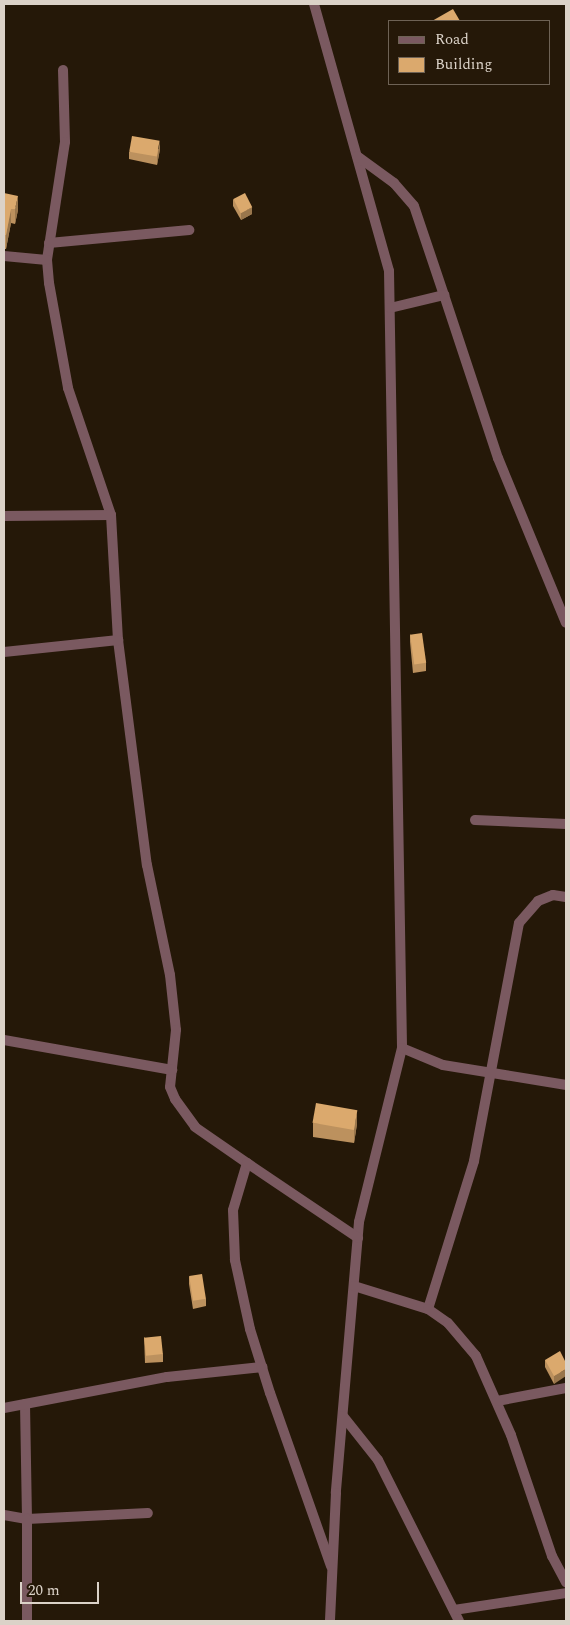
<!DOCTYPE html>
<html>
<head>
<meta charset="utf-8">
<style>
  body { margin:0 }
  #map { position:relative; width:570px; height:1625px; overflow:hidden; background:#251808; font-family:Spectral,serif }
  div>[style] { position:absolute }
  .minor>* { height:10px; margin:-5px; padding:0 5px; transform-origin:5px; border-radius:5px; background:#7a5960 }
  .wall>* { inset:0; background:#bc915e }
  .shaded-wall>* { inset:0; background:#99764c }
  .building>* { inset:0; background:#dba96d; transform-origin:0 0 }
  span { translate:-50% -50%; white-space:nowrap; text-align:center; line-height:1.15; -webkit-text-stroke:5px #251808; paint-order:stroke }
  .frame { position:absolute; inset:0; border:5px solid #dbd2c8; pointer-events:none }
  .legend { position:absolute; left:388px; top:20px; width:162px; height:65px; box-sizing:border-box; background:#251808; border:1px solid #6e6255; margin:0; padding:6px 9px; list-style:none; font-size:15px; color:#dbd2c8 }
  .legend li { display:flex; align-items:center; gap:10px; height:25px }
  .legend b { width:25px; border:1px solid #6e6255 }
  .scale { position:absolute; left:20px; top:1582px; width:79px; height:22px; box-sizing:border-box; border:2px solid #dbd2c8; border-top:0; padding-left:6px; font-size:15px; line-height:18px; white-space:nowrap; color:#dbd2c8; -webkit-text-stroke:4px #251808; paint-order:stroke }
</style>
</head>
<body>
<div id="map">
  <div class="minor">
    <i style="left:314px;top:4px;width:277px;rotate:74.3deg"></i>
    <i style="left:389px;top:271px;width:777px;rotate:89.04deg"></i>
    <i style="left:402px;top:1048px;width:179px;rotate:103.9deg"></i>
    <i style="left:359px;top:1222px;width:272px;rotate:94.9deg"></i>
    <i style="left:336px;top:1493px;width:128px;rotate:92.7deg"></i>
    <i style="left:63px;top:70px;width:72px;rotate:88.4deg"></i>
    <i style="left:65px;top:142px;width:119px;rotate:98.7deg"></i>
    <i style="left:47px;top:260px;width:23px;rotate:85deg"></i>
    <i style="left:49px;top:283px;width:107px;rotate:79.7deg"></i>
    <i style="left:68px;top:388px;width:134px;rotate:71.3deg"></i>
    <i style="left:111px;top:515px;width:125px;rotate:86.8deg"></i>
    <i style="left:118px;top:640px;width:227px;rotate:82.7deg"></i>
    <i style="left:147px;top:865px;width:112px;rotate:78.2deg"></i>
    <i style="left:170px;top:975px;width:55px;rotate:83.8deg"></i>
    <i style="left:176px;top:1030px;width:57px;rotate:96deg"></i>
    <i style="left:170px;top:1087px;width:13px;rotate:67deg"></i>
    <i style="left:175px;top:1099px;width:34px;rotate:54deg"></i>
    <i style="left:195px;top:1127px;width:63px;rotate:34.7deg"></i>
    <i style="left:357px;top:156px;width:46px;rotate:36.1deg"></i>
    <i style="left:394px;top:183px;width:30px;rotate:49deg"></i>
    <i style="left:414px;top:206px;width:94px;rotate:71.4deg"></i>
    <i style="left:49px;top:243px;width:141px;rotate:-5.3deg"></i>
    <i style="left:4px;top:256px;width:43px;rotate:5.3deg"></i>
    <i style="left:390px;top:308px;width:56px;rotate:-13.5deg"></i>
    <i style="left:444px;top:295px;width:172px;rotate:71.7deg"></i>
    <i style="left:498px;top:458px;width:178px;rotate:67.6deg"></i>
    <i style="left:4px;top:516px;width:107px;rotate:-0.5deg"></i>
    <i style="left:4px;top:652px;width:115px;rotate:-6deg"></i>
    <i style="left:475px;top:820px;width:91px;rotate:2.5deg"></i>
    <i style="left:4px;top:1040px;width:171px;rotate:10.1deg"></i>
    <i style="left:402px;top:1048px;width:44px;rotate:22.5deg"></i>
    <i style="left:443px;top:1065px;width:125px;rotate:9.2deg"></i>
    <i style="left:354px;top:1286px;width:77px;rotate:17.3deg"></i>
    <i style="left:428px;top:1309px;width:155px;rotate:-72.7deg"></i>
    <i style="left:474px;top:1161px;width:242px;rotate:-79.3deg"></i>
    <i style="left:519px;top:923px;width:29px;rotate:-49deg"></i>
    <i style="left:538px;top:901px;width:16px;rotate:-22deg"></i>
    <i style="left:553px;top:895px;width:13px;rotate:9deg"></i>
    <i style="left:428px;top:1309px;width:24px;rotate:35deg"></i>
    <i style="left:448px;top:1323px;width:43px;rotate:49.7deg"></i>
    <i style="left:476px;top:1356px;width:86px;rotate:66.1deg"></i>
    <i style="left:511px;top:1435px;width:128px;rotate:71.3deg"></i>
    <i style="left:552px;top:1556px;width:30px;rotate:62deg"></i>
    <i style="left:497px;top:1401px;width:70px;rotate:-10.7deg"></i>
    <i style="left:25px;top:1404px;width:115px;rotate:89deg"></i>
    <i style="left:27px;top:1519px;width:121px;rotate:-2.8deg"></i>
    <i style="left:4px;top:1408px;width:166px;rotate:-10.8deg"></i>
    <i style="left:167px;top:1377px;width:96px;rotate:-6deg"></i>
    <i style="left:343px;top:1416px;width:56px;rotate:51.5deg"></i>
    <i style="left:378px;top:1460px;width:180px;rotate:63.3deg"></i>
    <i style="left:4px;top:1515px;width:23px;rotate:10deg"></i>
    <i style="left:27px;top:1519px;width:102px;rotate:90deg"></i>
    <i style="left:331px;top:1566px;width:183px;rotate:-109.4deg"></i>
    <i style="left:270px;top:1393px;width:67px;rotate:-107.4deg"></i>
    <i style="left:250px;top:1329px;width:71px;rotate:-102.3deg"></i>
    <i style="left:235px;top:1260px;width:50px;rotate:-92.3deg"></i>
    <i style="left:233px;top:1210px;width:49px;rotate:-73.4deg"></i>
    <i style="left:247px;top:1163px;width:134px;rotate:34deg"></i>
    <i style="left:454px;top:1610px;width:113px;rotate:-8.6deg"></i>
  </div>
  <div class="wall">
    <i style="clip-path:polygon(160px 149px,157px 165px,129px 159px,129px 152px)"></i>
    <i style="clip-path:polygon(4px 193px,18px 210px,15px 224px,11px 223px,6px 249px,4px 249px)"></i>
    <i style="clip-path:polygon(233px 199px,252px 214px,241px 220px,233px 206px)"></i>
    <i style="clip-path:polygon(410px 634px,426px 663px,426px 671px,413px 673px,410px 642px)"></i>
    <i style="clip-path:polygon(313px 1123px,357px 1124px,354px 1143px,313px 1137px)"></i>
    <i style="clip-path:polygon(189px 1276px,206px 1299px,206px 1306px,193px 1309px,189px 1284px)"></i>
    <i style="clip-path:polygon(144px 1337px,163px 1354px,163px 1362px,145px 1363px)"></i>
    <i style="clip-path:polygon(545px 1360px,566px 1363px,554px 1384px,545px 1367px)"></i>
  </div>
  <div class="shaded-wall">
    <i style="clip-path:polygon(160px 141px,160px 149px,157px 165px,157px 157px)"></i>
    <i style="clip-path:polygon(18px 196px,18px 210px,15px 224px,15px 209px)"></i>
    <i style="clip-path:polygon(252px 207px,252px 214px,241px 220px,241px 213px)"></i>
    <i style="clip-path:polygon(11px 209px,11px 223px,6px 249px,6px 235px)"></i>
    <i style="clip-path:polygon(357px 1110px,357px 1124px,354px 1143px,354px 1129px)"></i>
    <i style="clip-path:polygon(566px 1369px,566px 1376px,554px 1384px,554px 1376px)"></i>
  </div>
  <div class="building">
    <i style="clip-path:polygon(453px 9px,460px 21px,432px 21px)"></i>
    <i style="left:132px;top:136px;width:28px;height:16px;rotate:10deg"></i>
    <i style="clip-path:polygon(4px 193px,18px 196px,15px 209px,11px 209px,6px 235px,4px 235px)"></i>
    <i style="left:245px;top:193px;width:16px;height:13px;rotate:63deg"></i>
    <i style="left:422px;top:633px;width:30px;height:12px;rotate:82deg"></i>
    <i style="left:316px;top:1103px;width:42px;height:20px;rotate:10deg"></i>
    <i style="left:202px;top:1274px;width:25px;height:13px;rotate:81deg"></i>
    <i style="left:161px;top:1336px;width:18px;height:17px;rotate:84deg"></i>
    <i style="clip-path:polygon(560px 1351px,566px 1363px,566px 1369px,554px 1376px,545px 1360px)"></i>
  </div>
  <div class="frame"></div>
  <ul class="legend">
  <li><b style="height:6px;background:#7a5960"></b>Road</li>
  <li><b style="height:14px;background:#dba96d"></b>Building</li>
  </ul>
  <div class="scale">20 m</div>
</div>
</body>
</html>
